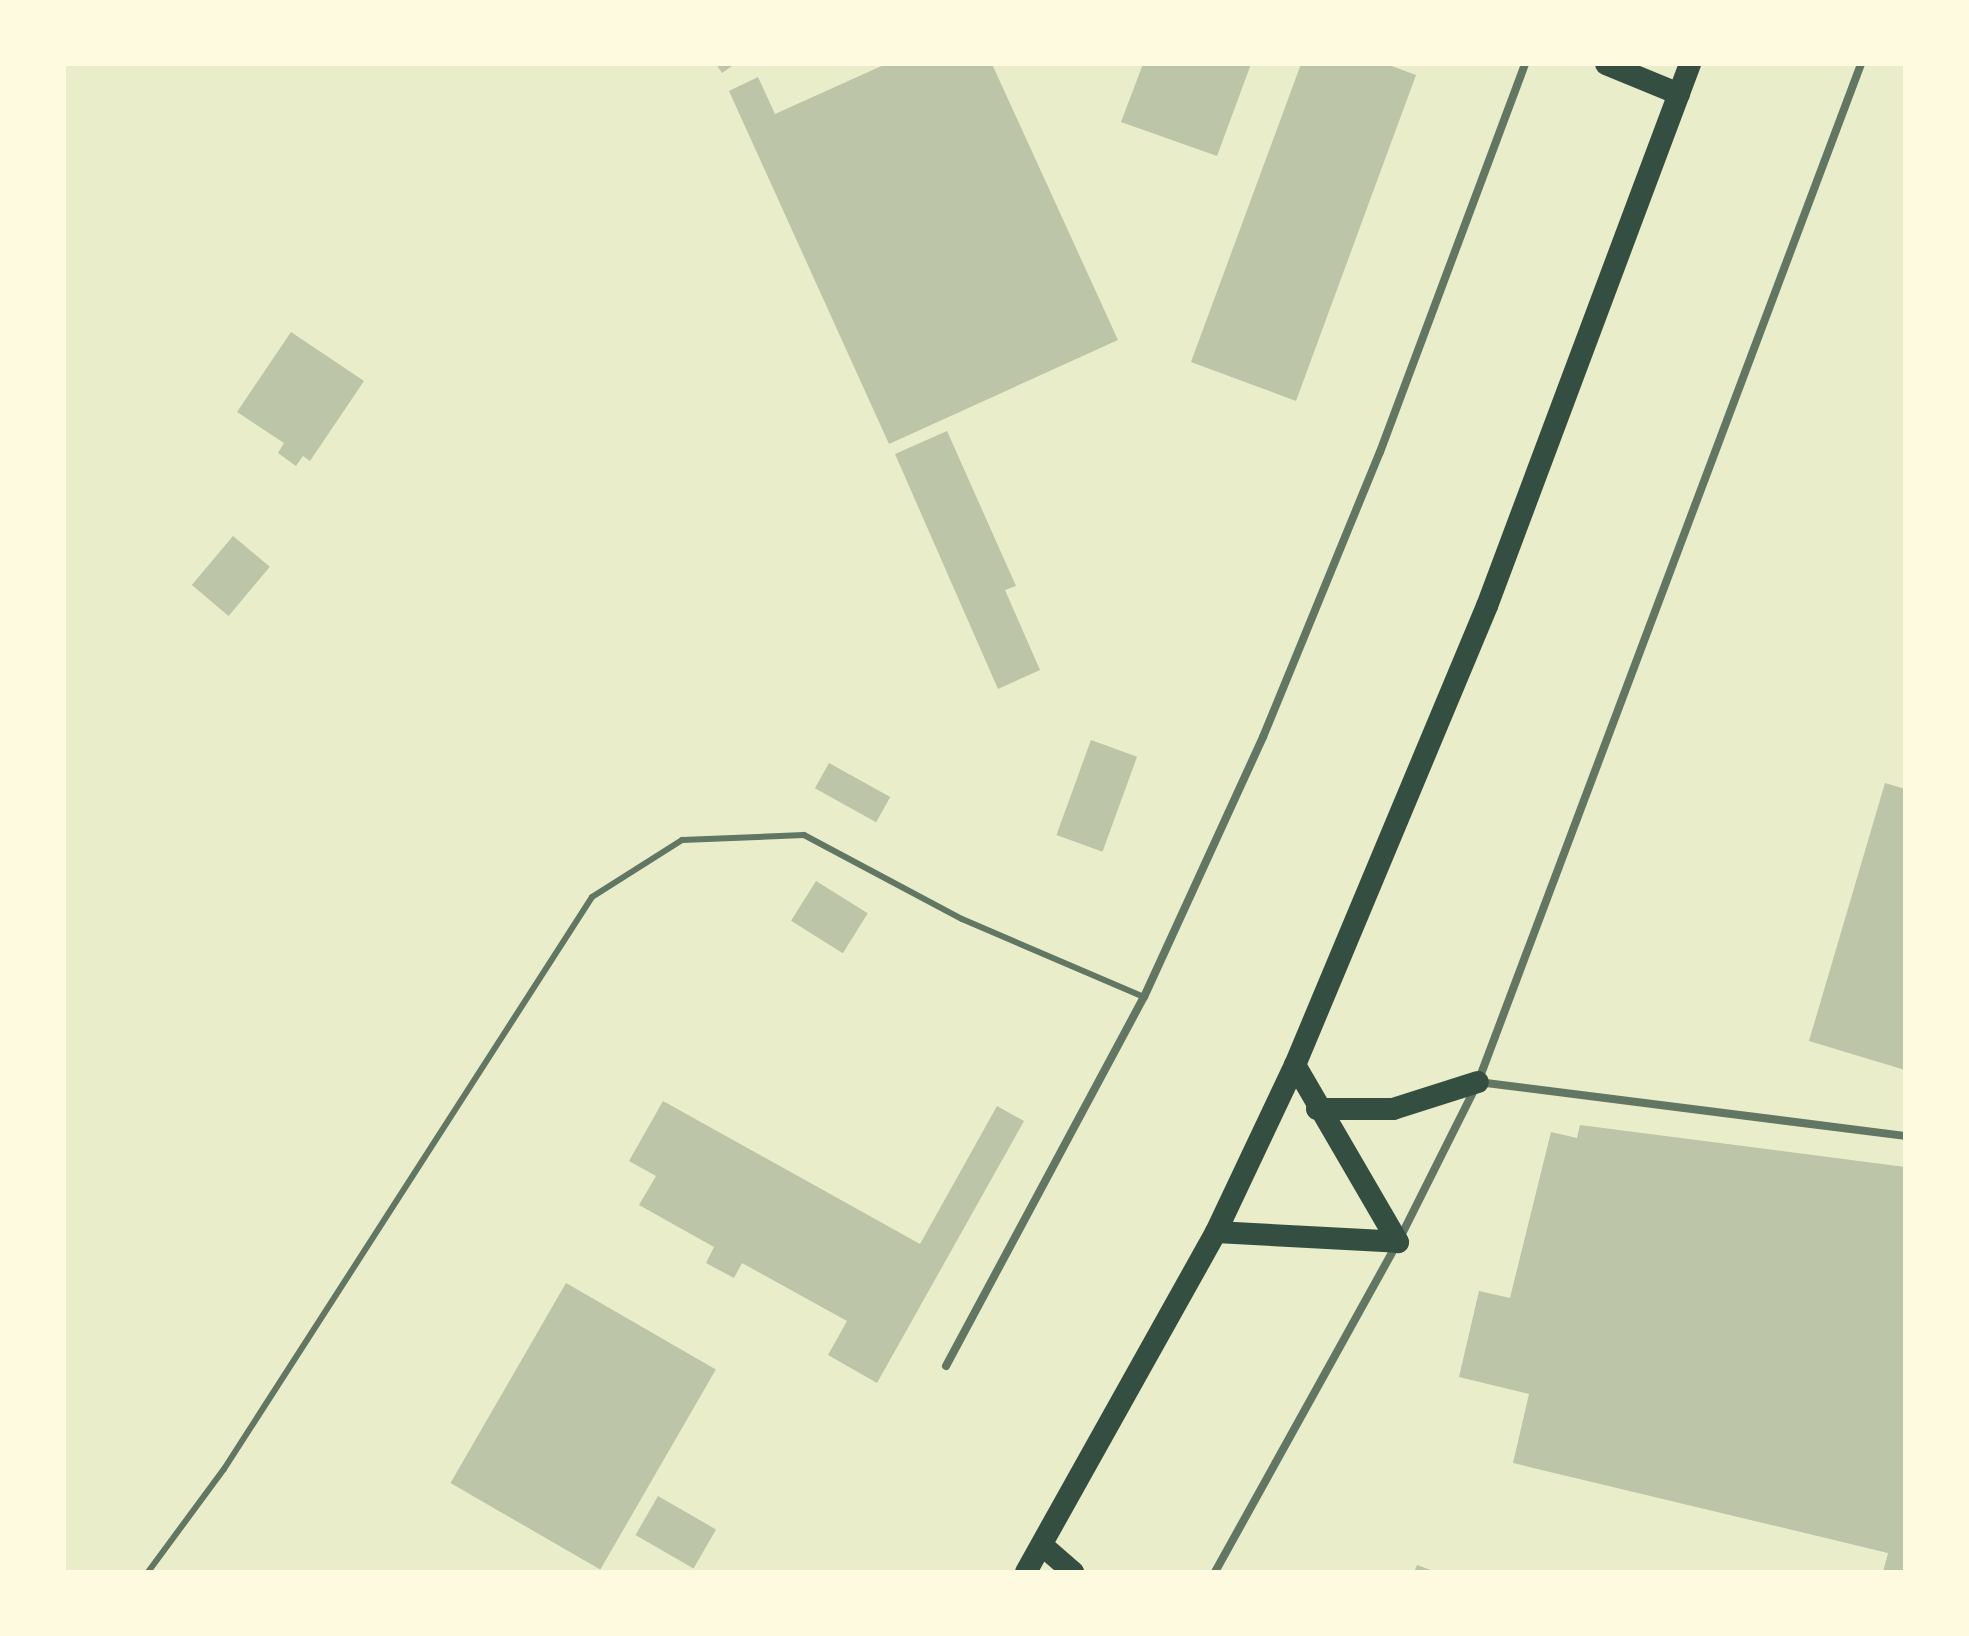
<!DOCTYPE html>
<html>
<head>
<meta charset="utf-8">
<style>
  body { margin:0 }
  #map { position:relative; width:1969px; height:1636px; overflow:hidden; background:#e9edc9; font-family:Barlow,sans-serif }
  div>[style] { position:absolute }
  .building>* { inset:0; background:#bcc5a7; transform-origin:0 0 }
  .service>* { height:6px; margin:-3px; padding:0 3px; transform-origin:3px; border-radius:3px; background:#617663 }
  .minor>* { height:8px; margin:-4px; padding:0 4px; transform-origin:4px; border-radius:4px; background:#617663 }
  .trunk>* { height:22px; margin:-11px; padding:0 11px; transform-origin:11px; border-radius:11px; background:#344e41 }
  span { translate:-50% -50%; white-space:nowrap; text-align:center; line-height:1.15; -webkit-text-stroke:6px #fefae0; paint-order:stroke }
  .frame { position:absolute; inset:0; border:66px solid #fefae0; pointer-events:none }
</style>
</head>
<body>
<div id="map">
  <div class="building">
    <i style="clip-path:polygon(716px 64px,735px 64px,722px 73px)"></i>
    <i style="clip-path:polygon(886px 64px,992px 64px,1118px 340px,889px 444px,729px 91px,758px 77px,775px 114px)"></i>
    <i style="clip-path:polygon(1143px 64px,1251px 64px,1217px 156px,1121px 122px)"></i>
    <i style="clip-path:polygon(1301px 64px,1386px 64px,1416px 75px,1296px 401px,1191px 362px)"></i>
    <i style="clip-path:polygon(291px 332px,364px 381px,310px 461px,303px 456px,296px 466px,278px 453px,284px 443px,237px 412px)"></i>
    <i style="clip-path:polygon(947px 431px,1016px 586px,1005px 590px,1040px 670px,998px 689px,895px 454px)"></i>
    <i style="left:233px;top:536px;width:48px;height:64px;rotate:40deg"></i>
    <i style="left:1091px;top:740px;width:49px;height:101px;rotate:20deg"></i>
    <i style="left:829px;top:763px;width:70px;height:29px;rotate:29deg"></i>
    <i style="clip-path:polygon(1885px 783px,1905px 789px,1905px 1070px,1809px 1041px)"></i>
    <i style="left:816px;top:881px;width:61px;height:47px;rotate:32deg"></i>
    <i style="clip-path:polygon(663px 1101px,920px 1244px,997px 1106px,1024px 1121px,877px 1383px,828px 1355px,847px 1321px,742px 1263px,734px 1278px,706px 1263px,714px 1247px,639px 1205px,656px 1176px,629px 1161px)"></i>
    <i style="clip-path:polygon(1580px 1125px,1905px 1167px,1905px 1572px,1883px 1572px,1888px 1553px,1513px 1463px,1529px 1394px,1459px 1377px,1479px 1291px,1510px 1298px,1551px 1132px,1577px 1138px)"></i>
    <i style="left:566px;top:1283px;width:173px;height:231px;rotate:30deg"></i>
    <i style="left:658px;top:1496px;width:67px;height:45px;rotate:30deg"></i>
    <i style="clip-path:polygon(1417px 1565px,1436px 1572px,1414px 1572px)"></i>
  </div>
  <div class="service">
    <i style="left:148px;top:1572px;width:128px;rotate:-53.6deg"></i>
    <i style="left:224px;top:1469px;width:680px;rotate:-57.24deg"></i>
    <i style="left:592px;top:897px;width:107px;rotate:-32.3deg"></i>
    <i style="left:682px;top:840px;width:122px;rotate:-2.3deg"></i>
    <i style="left:804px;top:835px;width:179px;rotate:28deg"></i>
    <i style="left:962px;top:919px;width:198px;rotate:23.2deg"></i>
  </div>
  <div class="minor">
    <i style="left:1478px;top:1082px;width:430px;rotate:7.2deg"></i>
    <i style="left:946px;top:1366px;width:419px;rotate:-61.8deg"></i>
    <i style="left:1144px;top:997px;width:286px;rotate:-65.4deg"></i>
    <i style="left:1263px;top:737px;width:308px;rotate:-67.7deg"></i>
    <i style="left:1380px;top:452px;width:414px;rotate:-69.5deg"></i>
    <i style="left:1215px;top:1572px;width:377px;rotate:-61deg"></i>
    <i style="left:1398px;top:1242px;width:179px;rotate:-63.4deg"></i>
    <i style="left:1478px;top:1082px;width:1088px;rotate:-69.38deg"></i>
  </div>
  <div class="trunk">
    <i style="left:1606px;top:64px;width:79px;rotate:22.3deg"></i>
    <i style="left:1295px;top:1065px;width:205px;rotate:59.8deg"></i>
    <i style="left:1317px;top:1109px;width:76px"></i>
    <i style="left:1393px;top:1109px;width:89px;rotate:-17.6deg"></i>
    <i style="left:1216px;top:1232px;width:182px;rotate:3.1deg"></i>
    <i style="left:1043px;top:1546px;width:40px;rotate:41deg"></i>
    <i style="left:1026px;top:1572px;width:389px;rotate:-60.8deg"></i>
    <i style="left:1216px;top:1232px;width:185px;rotate:-64.7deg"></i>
    <i style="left:1295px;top:1065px;width:498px;rotate:-67.3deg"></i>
    <i style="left:1487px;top:606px;width:579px;rotate:-69.47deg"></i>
  </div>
  <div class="frame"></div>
</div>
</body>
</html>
